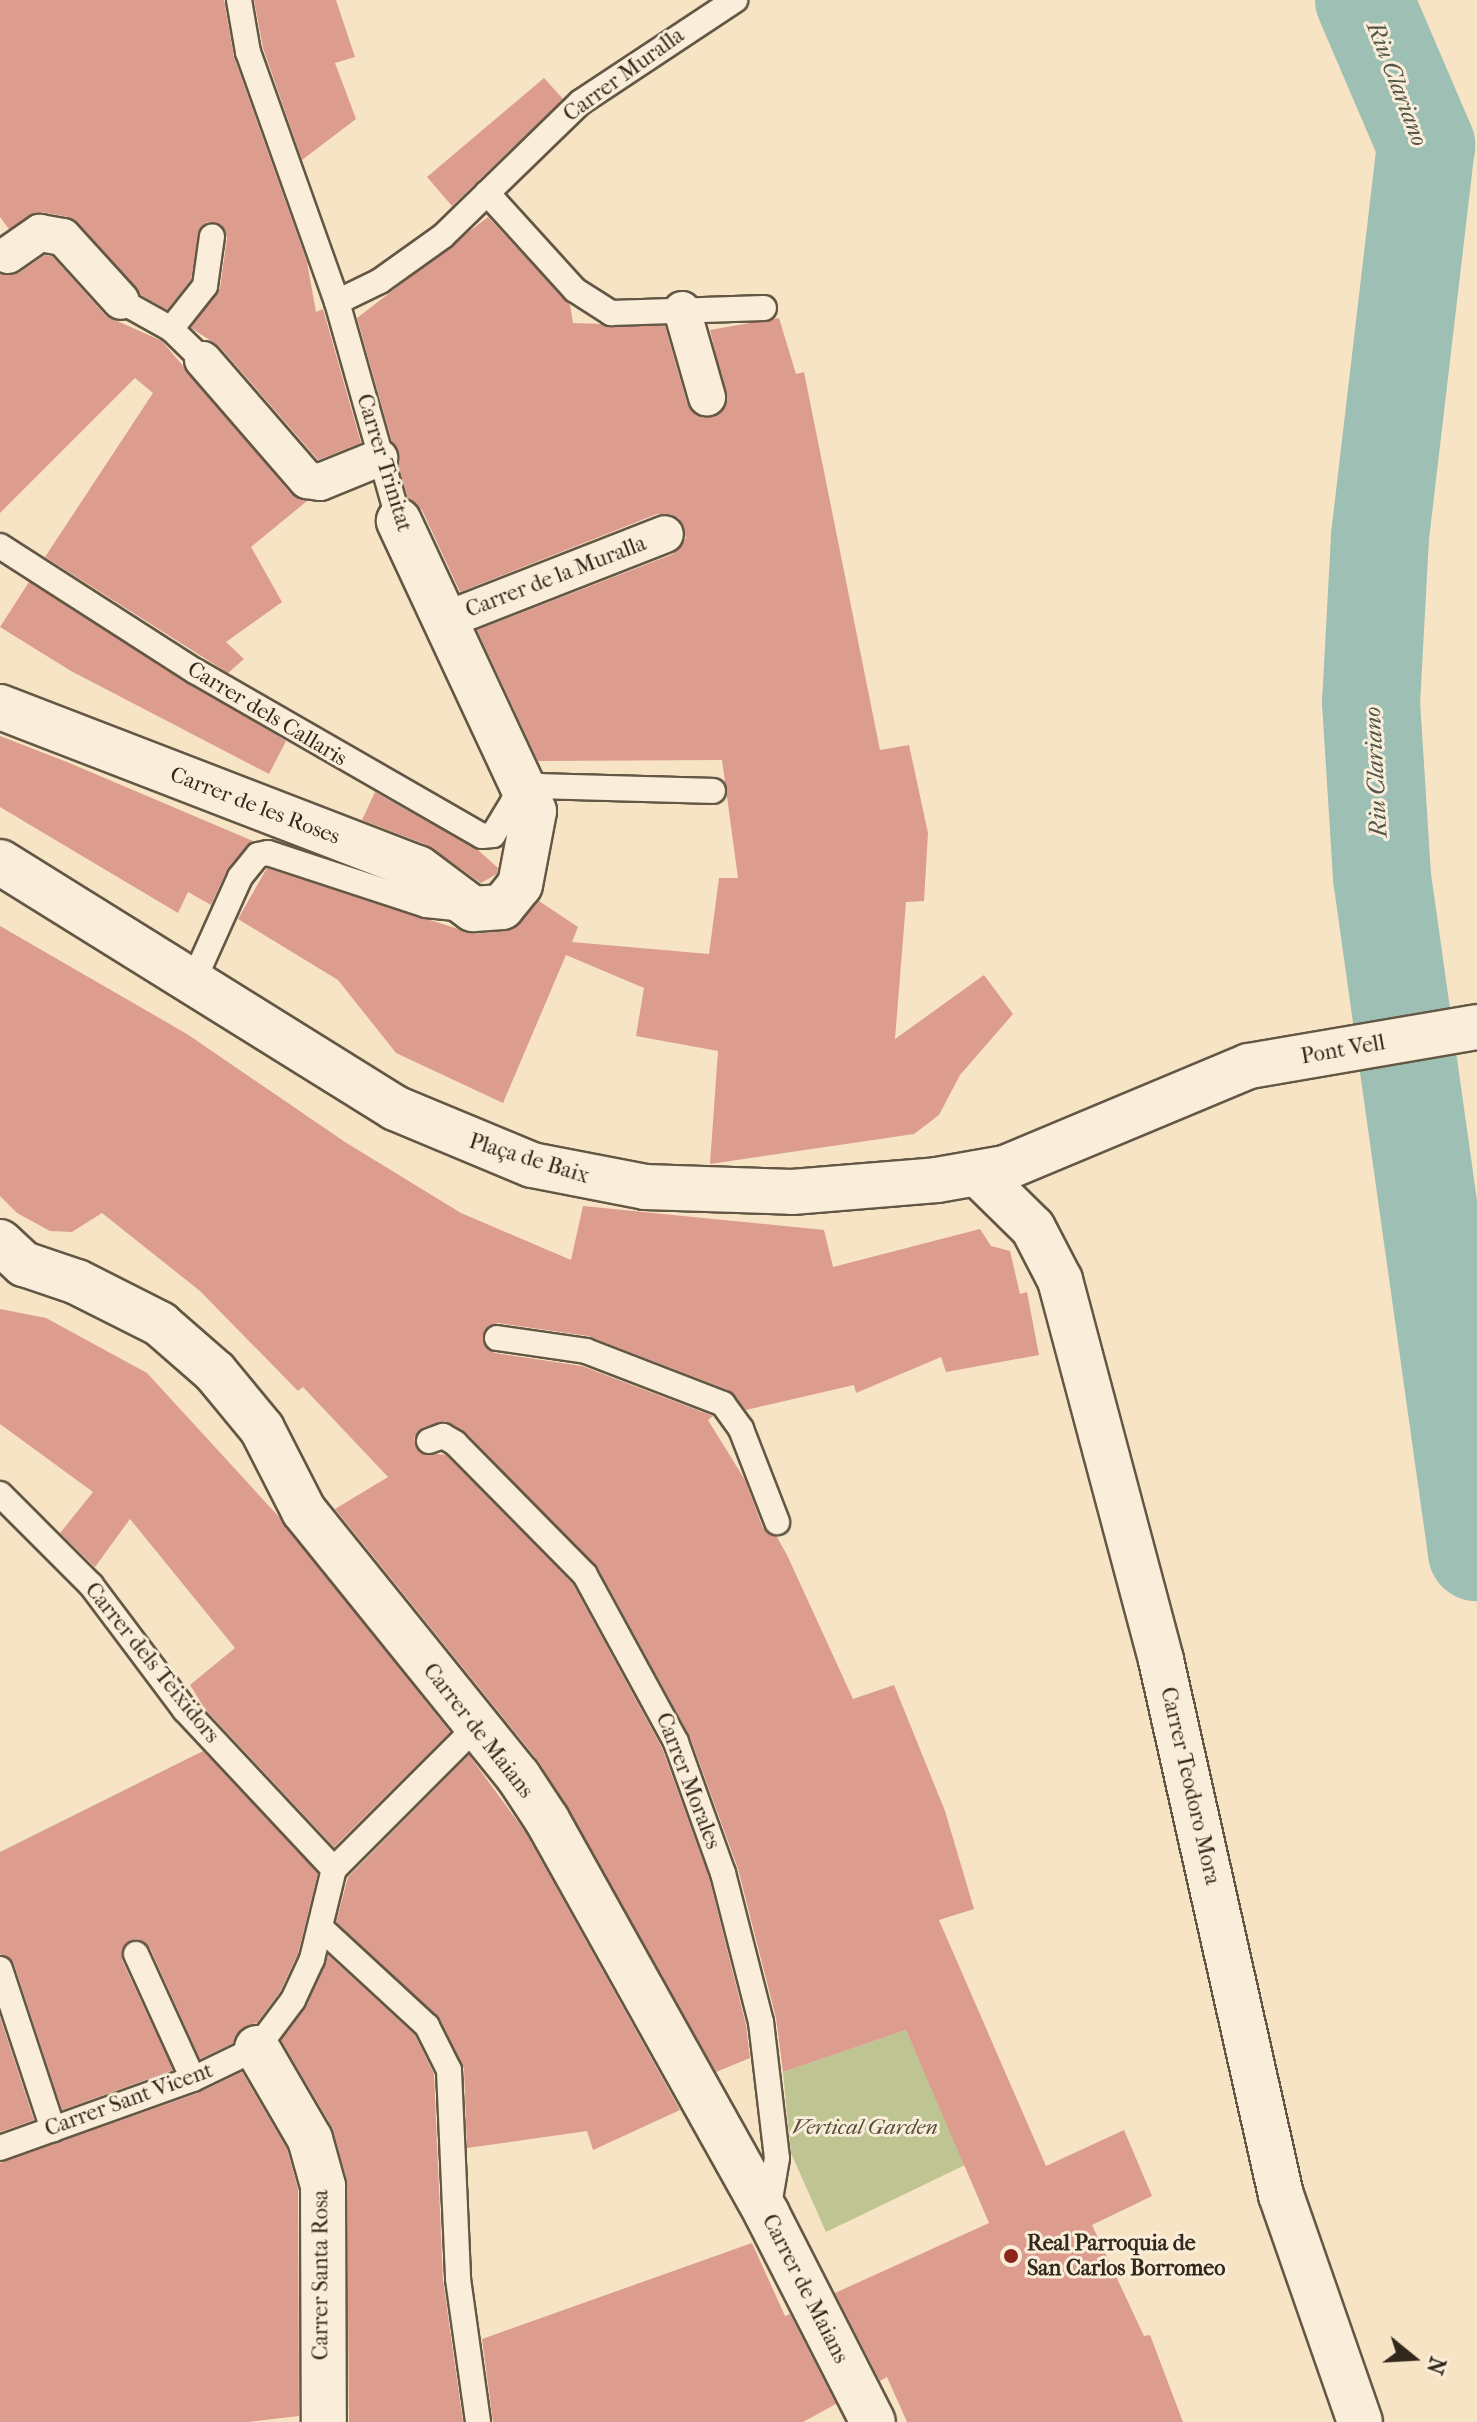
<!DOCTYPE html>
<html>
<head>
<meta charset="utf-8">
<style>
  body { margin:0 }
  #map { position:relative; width:1477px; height:2422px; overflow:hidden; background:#f7e4c4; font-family:"IM FELL French Canon",serif }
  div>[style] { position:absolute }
  .green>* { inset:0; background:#bec492 }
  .river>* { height:98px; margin:-49px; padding:0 49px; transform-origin:49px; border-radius:49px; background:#9dbfb4 }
  .building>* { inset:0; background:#dc9d8e }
  .roads { filter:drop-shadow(2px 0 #635745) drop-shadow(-2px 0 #635745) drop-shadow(0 2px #635745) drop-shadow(0 -2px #635745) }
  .service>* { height:24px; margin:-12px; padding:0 12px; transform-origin:12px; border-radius:12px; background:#faedd9 }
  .pedestrian>* { height:36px; margin:-18px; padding:0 18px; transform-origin:18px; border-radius:18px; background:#faedd9 }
  .minor>* { height:44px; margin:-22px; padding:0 22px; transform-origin:22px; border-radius:22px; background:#faedd9 }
  .dots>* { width:22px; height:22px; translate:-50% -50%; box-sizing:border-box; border:4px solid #faedd9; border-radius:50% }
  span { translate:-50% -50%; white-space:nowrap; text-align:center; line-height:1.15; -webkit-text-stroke:6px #faedd9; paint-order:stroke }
  .street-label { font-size:22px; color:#32281b }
  .park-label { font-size:22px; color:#554f39; font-style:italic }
  .poi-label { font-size:22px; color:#32281b; font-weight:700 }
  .left { translate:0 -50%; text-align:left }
  .water-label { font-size:24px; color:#525549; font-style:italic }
  .north { position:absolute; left:1373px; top:2318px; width:80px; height:80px; -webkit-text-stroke:6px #faedd9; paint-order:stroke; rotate:108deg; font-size:22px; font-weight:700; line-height:32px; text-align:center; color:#32281b }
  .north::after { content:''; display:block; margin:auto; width:28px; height:36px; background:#32281b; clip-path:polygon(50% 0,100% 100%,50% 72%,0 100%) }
</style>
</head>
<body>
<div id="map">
  <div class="green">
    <i style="clip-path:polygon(906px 2030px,965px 2165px,826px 2232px,791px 2153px,783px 2072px)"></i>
  </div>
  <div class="river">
    <i style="left:1364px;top:0;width:158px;rotate:66.8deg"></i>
    <i style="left:1426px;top:145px;width:395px;rotate:96.7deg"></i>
    <i style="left:1380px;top:537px;width:165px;rotate:93.1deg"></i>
    <i style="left:1371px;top:702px;width:175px;rotate:86.4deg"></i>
    <i style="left:1382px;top:877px;width:682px;rotate:81.99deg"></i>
  </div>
  <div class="building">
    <i style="clip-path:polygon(0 0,224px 0,234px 57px,307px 262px,316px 312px,323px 309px,361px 443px,318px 460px,219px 346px,191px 328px,220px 288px,227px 238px,221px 224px,207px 222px,200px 227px,191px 280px,167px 310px,141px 295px,68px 217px,42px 212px,9px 229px,0 217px)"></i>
    <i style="clip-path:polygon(254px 0,336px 0,355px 57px,335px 63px,356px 119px,302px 160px,263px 48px)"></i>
    <i style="clip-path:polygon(544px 78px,563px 99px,452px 206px,427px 177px)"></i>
    <i style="clip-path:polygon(488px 217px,570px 305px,573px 323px,665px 326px,687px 403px,701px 417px,714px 417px,727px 401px,710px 330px,779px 318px,796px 374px,804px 372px,880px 750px,909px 745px,928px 833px,924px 901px,906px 902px,895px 1039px,984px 975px,1013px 1014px,960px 1075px,939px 1115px,914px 1134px,710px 1164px,718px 1051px,636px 1036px,644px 988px,566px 955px,503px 1103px,396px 1053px,338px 980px,238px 919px,267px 868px,474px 934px,513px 929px,539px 901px,578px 927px,572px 942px,709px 954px,719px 878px,738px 878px,722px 760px,538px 761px,477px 630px,673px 554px,686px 538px,679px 518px,657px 514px,460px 592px,422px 510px,408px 499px,357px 318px)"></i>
    <i style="clip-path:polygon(45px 255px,52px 256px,106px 316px,162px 341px,291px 494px,307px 501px,251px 547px,282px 602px,226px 642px,244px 659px,228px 673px,45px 557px,153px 393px,135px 378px,0 513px,0 274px,19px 273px)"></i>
    <i style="clip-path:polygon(29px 582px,286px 741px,269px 774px,71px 671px,0 627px)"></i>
    <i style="clip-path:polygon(0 736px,67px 762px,253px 841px,228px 868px,211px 905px,188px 892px,178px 913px,0 807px)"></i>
    <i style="clip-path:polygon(375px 792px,478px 850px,498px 868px,497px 874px,481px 883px,427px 845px,362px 820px)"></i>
    <i style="clip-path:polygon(0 926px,187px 1034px,345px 1142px,461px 1213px,571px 1260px,583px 1206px,824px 1230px,833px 1267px,980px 1229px,991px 1246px,1010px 1251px,1020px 1294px,1027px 1292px,1039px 1355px,946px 1372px,941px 1357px,856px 1393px,854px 1385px,746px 1410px,728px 1390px,588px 1336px,498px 1323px,485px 1329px,483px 1343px,495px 1353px,582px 1366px,713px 1416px,708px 1420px,745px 1480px,763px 1528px,777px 1537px,787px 1555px,853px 1699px,894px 1685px,945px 1811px,974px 1909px,939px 1920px,1046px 2166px,1124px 2130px,1152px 2196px,1092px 2225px,1144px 2336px,1150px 2335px,1183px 2422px,907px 2422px,887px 2377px,880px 2381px,835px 2293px,989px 2223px,906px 2030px,783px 2072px,776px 2018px,738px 1869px,690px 1737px,598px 1568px,465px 1432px,445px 1421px,424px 1427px,414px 1438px,419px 1452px,446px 1455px,573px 1584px,662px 1748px,709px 1877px,746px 2025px,750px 2058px,716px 2072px,539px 1762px,335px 1509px,388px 1477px,303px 1387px,298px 1391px,200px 1291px,102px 1213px,72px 1232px,50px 1231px,17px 1213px,0 1196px)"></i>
    <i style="clip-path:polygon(0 1309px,46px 1318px,147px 1373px,280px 1518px,450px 1732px,334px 1847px,205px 1709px,190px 1685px,235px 1648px,130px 1519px,95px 1567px,60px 1533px,93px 1492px,0 1424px)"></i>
    <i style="clip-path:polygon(203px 1751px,318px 1873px,298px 1954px,280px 1992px,257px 2023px,244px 2027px,233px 2043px,200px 2059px,150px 1948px,138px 1939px,129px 1941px,122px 1960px,173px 2070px,62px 2110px,14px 1964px,0 1954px,0 1852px)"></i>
    <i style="clip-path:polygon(469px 1755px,526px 1833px,680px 2110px,593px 2150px,587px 2131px,467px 2148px,464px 2069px,440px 2019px,336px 1922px,348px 1877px)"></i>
    <i style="clip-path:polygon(328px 1955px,415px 2035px,434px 2074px,443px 2280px,463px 2422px,349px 2422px,347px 2180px,332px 2127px,281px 2040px,306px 2007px)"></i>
    <i style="clip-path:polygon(0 2017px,34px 2120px,0 2132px)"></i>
    <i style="clip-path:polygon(242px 2072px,287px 2149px,298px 2189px,299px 2416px,248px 2422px,0 2422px,0 2163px,198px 2093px)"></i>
    <i style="clip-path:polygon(752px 2243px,785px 2316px,790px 2314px,836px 2404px,803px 2422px,493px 2422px,482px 2339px)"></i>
  </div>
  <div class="roads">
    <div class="service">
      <i style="left:239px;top:0;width:53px;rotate:80.2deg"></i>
      <i style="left:248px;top:52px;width:265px;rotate:70.4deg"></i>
      <i style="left:337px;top:302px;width:228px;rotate:74.2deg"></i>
      <i style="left:487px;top:193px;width:131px;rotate:47.8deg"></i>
      <i style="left:575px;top:290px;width:43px;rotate:32.6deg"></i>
      <i style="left:611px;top:313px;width:153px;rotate:-1.9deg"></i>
      <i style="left:121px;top:301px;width:57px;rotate:29.2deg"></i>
      <i style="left:171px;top:329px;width:45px;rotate:44.1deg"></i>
      <i style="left:337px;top:302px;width:48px;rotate:-26deg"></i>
      <i style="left:380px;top:281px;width:77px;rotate:-35.5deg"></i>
      <i style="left:443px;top:236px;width:192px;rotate:-44.2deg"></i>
      <i style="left:581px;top:102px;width:185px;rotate:-33.5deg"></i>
      <i style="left:171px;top:329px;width:55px;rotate:-51.7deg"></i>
      <i style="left:205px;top:286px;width:50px;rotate:-82deg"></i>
      <i style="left:0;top:546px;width:232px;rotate:32.7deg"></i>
      <i style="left:195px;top:671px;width:331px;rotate:29.9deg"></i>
      <i style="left:482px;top:836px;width:11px;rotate:-5deg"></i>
      <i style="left:493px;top:835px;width:39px;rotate:-59deg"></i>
      <i style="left:513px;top:802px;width:31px;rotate:-32deg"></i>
      <i style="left:539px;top:786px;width:174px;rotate:1.6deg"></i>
      <i style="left:192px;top:984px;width:117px;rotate:-65.8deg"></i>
      <i style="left:240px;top:877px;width:28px;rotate:-51deg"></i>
      <i style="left:258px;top:855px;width:10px;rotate:-11deg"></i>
      <i style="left:268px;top:853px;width:166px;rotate:18.2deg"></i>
      <i style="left:426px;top:905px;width:39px;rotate:6deg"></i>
      <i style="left:497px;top:1338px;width:90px;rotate:8.3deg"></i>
      <i style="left:586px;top:1351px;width:147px;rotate:21.1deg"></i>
      <i style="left:723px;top:1404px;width:31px;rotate:54deg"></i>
      <i style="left:741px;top:1429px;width:100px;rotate:68.8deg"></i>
      <i style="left:429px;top:1441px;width:15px;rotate:-20deg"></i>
      <i style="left:443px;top:1436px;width:14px;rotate:30deg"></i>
      <i style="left:455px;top:1443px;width:185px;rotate:45.4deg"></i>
      <i style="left:585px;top:1575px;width:190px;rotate:61.4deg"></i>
      <i style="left:676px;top:1742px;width:139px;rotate:70.3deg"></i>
      <i style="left:723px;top:1873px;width:154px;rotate:75.7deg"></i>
      <i style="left:761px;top:2022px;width:137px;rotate:83.3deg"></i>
      <i style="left:777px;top:2158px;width:54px;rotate:99.6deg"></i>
      <i style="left:0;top:1494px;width:129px;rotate:45deg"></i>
      <i style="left:91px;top:1585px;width:156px;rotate:53.1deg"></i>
      <i style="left:185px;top:1710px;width:218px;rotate:46.9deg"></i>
      <i style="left:322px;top:1929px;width:143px;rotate:42.7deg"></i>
      <i style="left:427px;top:2026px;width:49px;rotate:63.4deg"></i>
      <i style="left:449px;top:2070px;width:209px;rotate:87.5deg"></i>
      <i style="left:458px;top:2279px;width:144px;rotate:82deg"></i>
      <i style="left:136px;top:1954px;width:137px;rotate:65.5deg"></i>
      <i style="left:0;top:1969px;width:169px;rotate:71.7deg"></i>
      <i style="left:0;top:2148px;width:205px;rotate:-19.7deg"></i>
      <i style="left:193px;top:2079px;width:71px;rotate:-25.8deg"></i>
      <i style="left:257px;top:2048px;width:60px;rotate:-53.1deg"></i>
      <i style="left:293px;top:2000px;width:45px;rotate:-65.1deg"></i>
      <i style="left:312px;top:1959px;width:93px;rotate:-76.3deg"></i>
      <i style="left:334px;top:1869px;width:201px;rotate:-45deg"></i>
    </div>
    <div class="pedestrian">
      <i style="left:8px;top:255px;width:39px;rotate:-35deg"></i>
      <i style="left:40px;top:233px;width:23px;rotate:10deg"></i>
      <i style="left:63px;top:237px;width:86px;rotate:47.8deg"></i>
      <i style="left:682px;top:310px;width:91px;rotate:74deg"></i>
      <i style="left:203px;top:360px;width:159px;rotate:49.1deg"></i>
      <i style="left:307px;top:480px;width:13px;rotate:9deg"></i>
      <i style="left:320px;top:482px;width:64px;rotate:-22.1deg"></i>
      <i style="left:446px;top:620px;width:235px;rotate:-21.4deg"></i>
    </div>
    <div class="minor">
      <i style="left:0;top:707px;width:448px;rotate:21.1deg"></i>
      <i style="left:418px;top:868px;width:69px;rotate:36.7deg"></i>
      <i style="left:473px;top:909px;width:29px;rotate:-4deg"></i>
      <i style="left:502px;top:907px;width:28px;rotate:-51deg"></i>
      <i style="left:520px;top:885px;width:75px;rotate:-79.3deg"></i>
      <i style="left:534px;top:811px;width:320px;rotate:-115deg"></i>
      <i style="left:0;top:862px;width:465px;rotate:31.9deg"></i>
      <i style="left:395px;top:1108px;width:148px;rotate:22.6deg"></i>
      <i style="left:532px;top:1165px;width:115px;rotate:11deg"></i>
      <i style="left:645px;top:1187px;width:147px;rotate:1.9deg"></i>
      <i style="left:792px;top:1192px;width:145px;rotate:-4.7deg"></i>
      <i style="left:937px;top:1180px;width:69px;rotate:-10deg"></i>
      <i style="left:1005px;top:1168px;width:264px;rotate:-22.7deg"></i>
      <i style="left:1249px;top:1066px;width:231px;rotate:-9.7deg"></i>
      <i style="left:977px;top:1173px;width:78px;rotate:44.5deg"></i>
      <i style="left:1033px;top:1228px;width:59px;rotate:62.6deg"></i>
      <i style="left:1060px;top:1280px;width:393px;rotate:75.1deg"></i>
      <i style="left:1161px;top:1660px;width:548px;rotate:77.36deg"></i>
      <i style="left:1281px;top:2195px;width:240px;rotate:70.8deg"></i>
      <i style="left:0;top:1242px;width:33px;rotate:43deg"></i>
      <i style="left:24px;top:1264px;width:56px;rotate:18.8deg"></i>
      <i style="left:77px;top:1282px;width:93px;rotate:26.8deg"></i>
      <i style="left:160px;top:1324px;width:73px;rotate:41.1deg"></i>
      <i style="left:215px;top:1372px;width:74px;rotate:50.5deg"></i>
      <i style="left:262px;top:1429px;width:92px;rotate:62.9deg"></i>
      <i style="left:304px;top:1511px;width:341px;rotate:51.1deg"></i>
      <i style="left:518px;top:1776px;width:53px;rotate:56.6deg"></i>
      <i style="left:547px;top:1820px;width:451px;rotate:60.8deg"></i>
      <i style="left:767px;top:2214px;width:233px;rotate:63deg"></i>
      <i style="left:257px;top:2048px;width:105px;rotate:59.8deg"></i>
      <i style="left:310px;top:2139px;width:49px;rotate:74.5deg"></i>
      <i style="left:323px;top:2186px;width:236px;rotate:89.8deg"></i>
    </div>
  </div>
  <div class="dots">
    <i style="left:1011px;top:2256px;background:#8f2418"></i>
  </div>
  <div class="street-label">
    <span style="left:624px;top:75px;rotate:-36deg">Carrer Muralla</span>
    <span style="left:384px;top:463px;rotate:73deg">Carrer Trinitat</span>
    <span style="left:556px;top:577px;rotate:-21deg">Carrer de la Muralla</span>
    <span style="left:267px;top:714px;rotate:31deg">Carrer dels Callaris</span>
    <span style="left:255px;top:806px;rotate:21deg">Carrer de les Roses</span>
    <span style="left:1343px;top:1050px;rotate:-10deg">Pont Vell</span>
    <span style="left:529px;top:1159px;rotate:17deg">Plaça de Baix</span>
    <span style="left:152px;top:1663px;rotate:51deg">Carrer dels Teixidors</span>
    <span style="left:478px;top:1731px;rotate:52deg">Carrer de Maians</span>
    <span style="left:688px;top:1781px;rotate:69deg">Carrer Morales</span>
    <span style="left:1190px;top:1786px;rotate:77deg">Carrer Teodoro Mora</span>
    <span style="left:129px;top:2100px;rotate:-20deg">Carrer Sant Vicent</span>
    <span style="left:321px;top:2275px;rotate:-90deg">Carrer Santa Rosa</span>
    <span style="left:805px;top:2289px;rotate:63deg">Carrer de Maians</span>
  </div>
  <div class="park-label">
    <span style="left:865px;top:2128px">Vertical Garden</span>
  </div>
  <div class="poi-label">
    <span class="left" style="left:1027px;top:2256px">Real Parroquia de<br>San Carlos Borromeo</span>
  </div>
  <div class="water-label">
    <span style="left:1397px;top:84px;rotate:69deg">Riu Clariano</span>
    <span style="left:1376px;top:772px;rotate:-93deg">Riu Clariano</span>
  </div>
  <div class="north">N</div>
</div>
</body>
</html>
